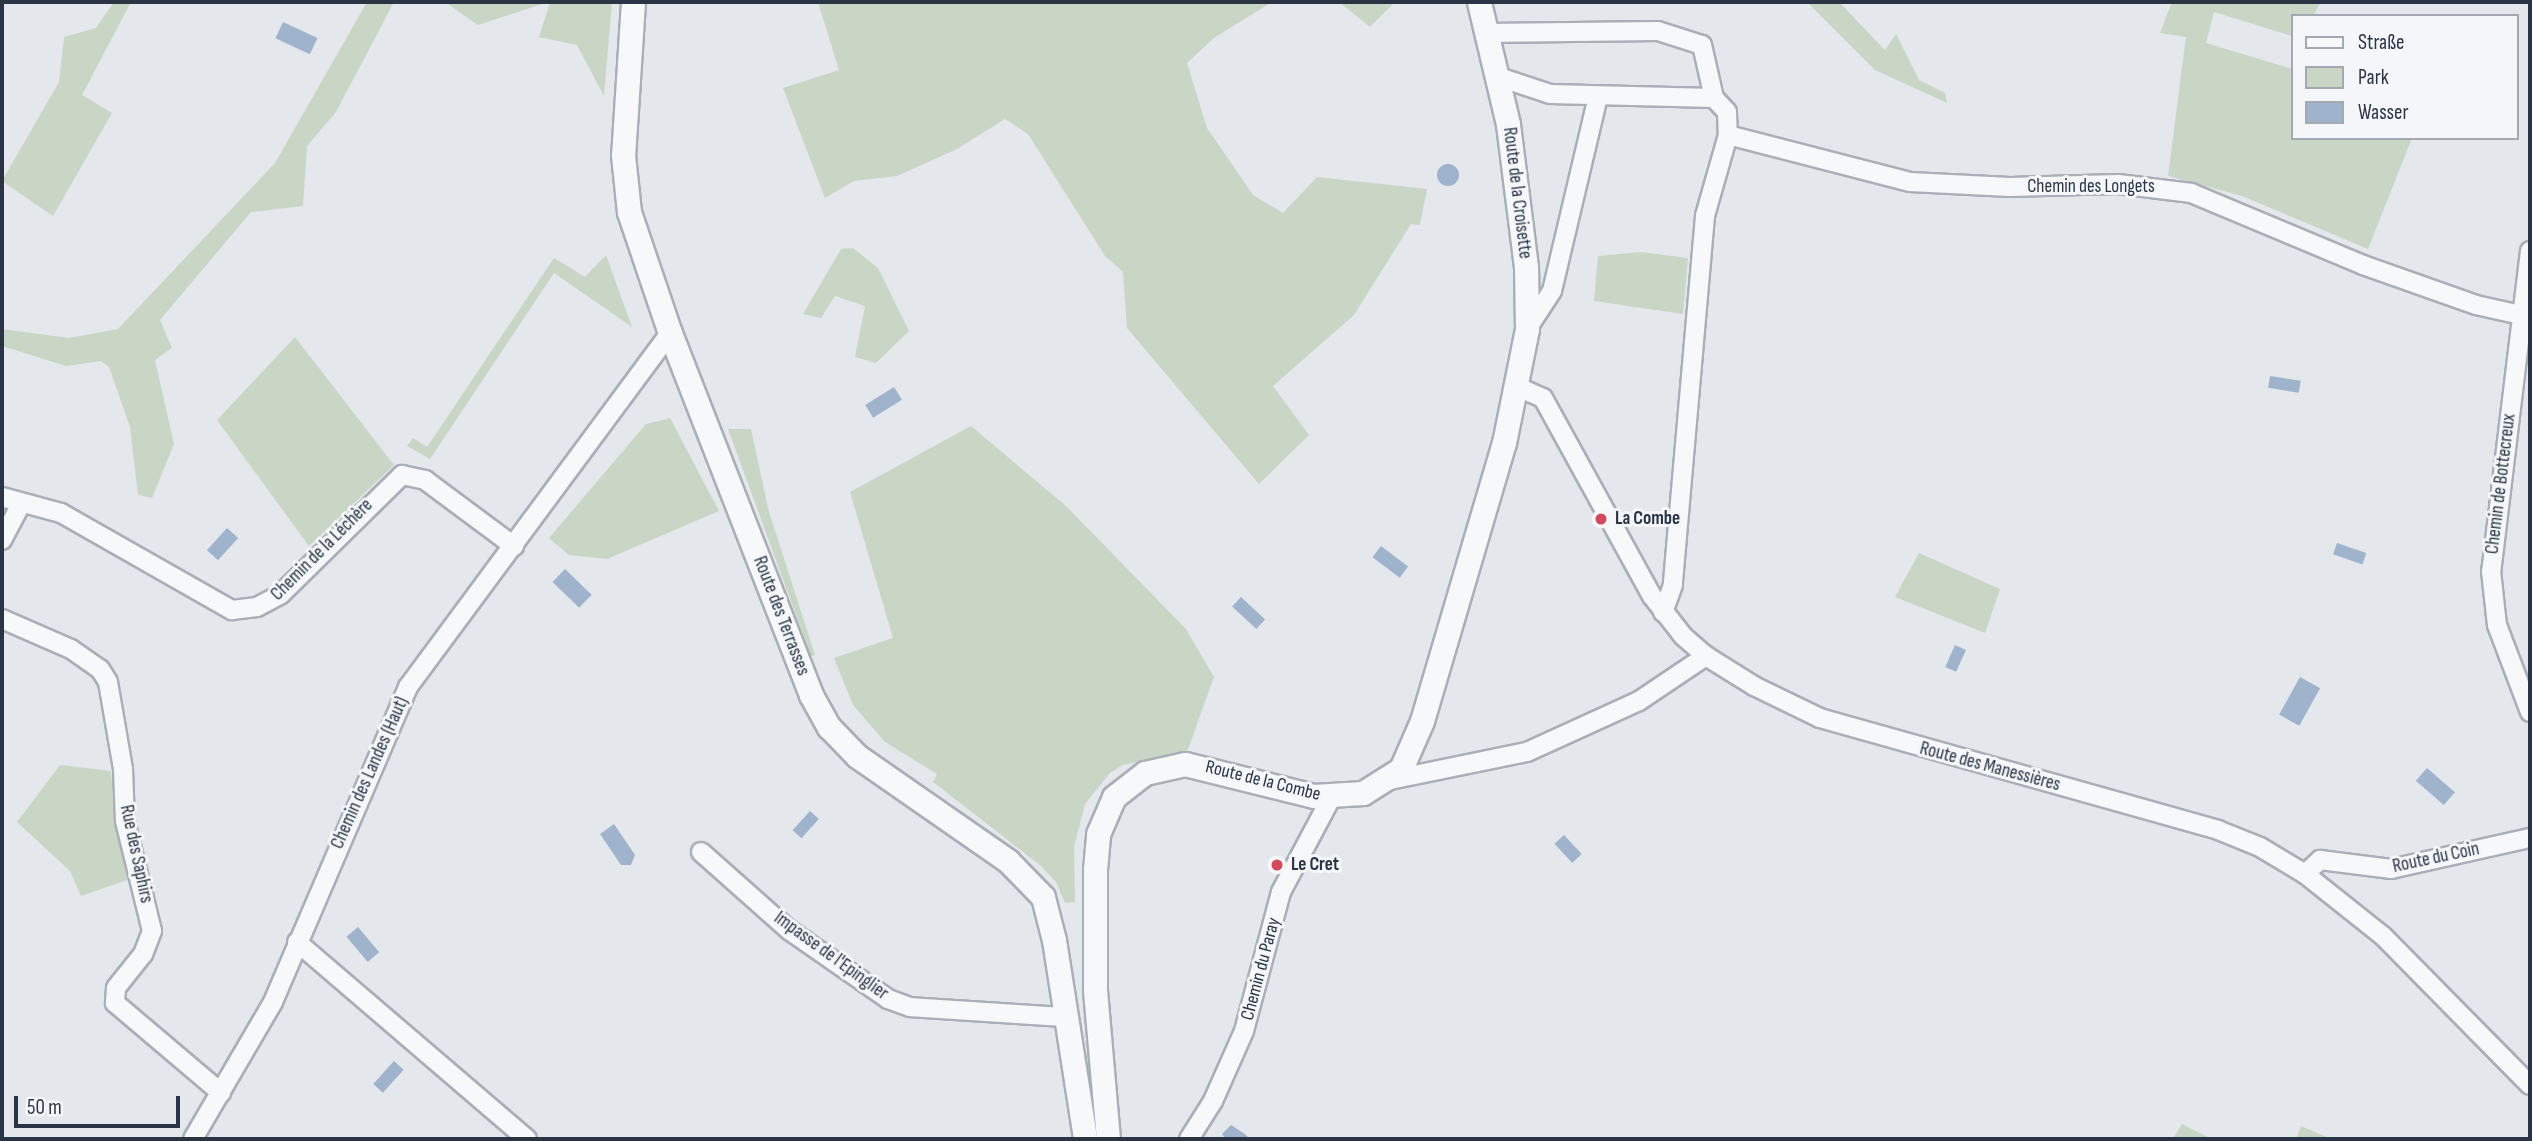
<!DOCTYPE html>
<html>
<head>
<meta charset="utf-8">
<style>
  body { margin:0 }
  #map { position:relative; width:2532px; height:1141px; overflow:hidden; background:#e4e7ec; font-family:"Sofia Sans Condensed",sans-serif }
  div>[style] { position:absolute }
  .green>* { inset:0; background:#c9d6c5 }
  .water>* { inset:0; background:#9fb4cc; transform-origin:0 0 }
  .round { border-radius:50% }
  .roads { filter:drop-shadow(2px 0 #a9aeb7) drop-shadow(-2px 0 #a9aeb7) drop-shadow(0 2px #a9aeb7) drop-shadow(0 -2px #a9aeb7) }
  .minor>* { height:18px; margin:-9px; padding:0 9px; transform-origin:9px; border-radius:9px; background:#f7f8fa }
  .tertiary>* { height:23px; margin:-11.5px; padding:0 11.5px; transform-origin:11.5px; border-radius:11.5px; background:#f7f8fa }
  .dots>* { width:19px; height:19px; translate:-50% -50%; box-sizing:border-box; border:4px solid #f4f6f9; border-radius:50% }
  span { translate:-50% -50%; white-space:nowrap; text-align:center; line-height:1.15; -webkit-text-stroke:6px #f4f6f9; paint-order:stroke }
  .street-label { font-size:19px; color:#2b3445 }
  .poi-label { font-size:19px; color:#2b3445; font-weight:700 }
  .left { translate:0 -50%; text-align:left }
  .frame { position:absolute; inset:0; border:4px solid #2b3445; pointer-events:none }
  .legend { position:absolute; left:2291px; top:14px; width:228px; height:126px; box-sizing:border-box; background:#f4f6f9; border:2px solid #a4a8b1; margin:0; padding:9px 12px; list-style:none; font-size:21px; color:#2b3445 }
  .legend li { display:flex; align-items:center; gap:14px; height:35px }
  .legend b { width:35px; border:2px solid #a4a8b1 }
  .scale { position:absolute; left:14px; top:1096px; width:166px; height:32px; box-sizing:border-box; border:4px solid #2b3445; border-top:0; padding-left:9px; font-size:21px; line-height:24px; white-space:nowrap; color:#2b3445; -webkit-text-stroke:5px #f4f6f9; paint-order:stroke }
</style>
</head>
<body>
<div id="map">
  <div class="green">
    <i style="clip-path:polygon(114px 2px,131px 2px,82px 95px,112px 113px,53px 216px,2px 181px,59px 82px,64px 37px,96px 28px)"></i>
    <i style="clip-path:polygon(367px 2px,394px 2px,336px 112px,307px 146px,303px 206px,251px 212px,160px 320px,172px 348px,155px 360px,174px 444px,152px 498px,138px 495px,130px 427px,109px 367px,101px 361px,66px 366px,2px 346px,2px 329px,69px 338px,118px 329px,275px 163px)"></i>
    <i style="clip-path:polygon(445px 2px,548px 2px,478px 25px)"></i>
    <i style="clip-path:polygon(550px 2px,612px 2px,604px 96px,577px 45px,539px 37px)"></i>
    <i style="clip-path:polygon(818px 2px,1272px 2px,1214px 38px,1187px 63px,1207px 128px,1253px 195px,1283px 213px,1317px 177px,1427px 189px,1420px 225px,1411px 224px,1354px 315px,1273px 386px,1309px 435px,1259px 484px,1127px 328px,1123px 272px,1105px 256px,1028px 134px,1005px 119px,957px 149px,897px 176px,854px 181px,825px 198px,783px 88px,839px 70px)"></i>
    <i style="clip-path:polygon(1339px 2px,1395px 2px,1370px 27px)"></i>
    <i style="clip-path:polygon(1807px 2px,1839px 2px,1885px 50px,1896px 34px,1919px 80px,1945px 93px,1947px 103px,1875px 70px)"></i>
    <i style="clip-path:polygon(2172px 2px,2321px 2px,2313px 16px,2292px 16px,2292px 36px,2214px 12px,2206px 43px,2292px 69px,2292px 138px,2412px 138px,2368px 249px,2242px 196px,2168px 176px,2186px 37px,2160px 33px)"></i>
    <i style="clip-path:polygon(853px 248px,878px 268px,909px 331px,876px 363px,855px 357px,865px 306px,835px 296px,821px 318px,803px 314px,841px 249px)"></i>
    <i style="clip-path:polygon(1641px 252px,1688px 258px,1683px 314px,1594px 301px,1598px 256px)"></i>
    <i style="clip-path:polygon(606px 255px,632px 327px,554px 273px,430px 459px,407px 446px,413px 438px,427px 447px,554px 258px,585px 277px)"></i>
    <i style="clip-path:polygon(295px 337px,394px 465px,309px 546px,217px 420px)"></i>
    <i style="clip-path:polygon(670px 418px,719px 511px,607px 559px,569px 555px,549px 538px,646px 424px)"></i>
    <i style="clip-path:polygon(971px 426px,1066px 506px,1186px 629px,1214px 677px,1187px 752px,1123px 765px,1110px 773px,1085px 804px,1074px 847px,1075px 902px,1065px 903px,1056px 882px,1041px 866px,933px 782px,937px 774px,885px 742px,853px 705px,834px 658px,893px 638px,850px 492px)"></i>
    <i style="clip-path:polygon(728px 429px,751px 429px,769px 512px,815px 655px,811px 656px)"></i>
    <i style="clip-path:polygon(1919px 553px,2000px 589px,1985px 633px,1895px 597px)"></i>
    <i style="clip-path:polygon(60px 765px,111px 771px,115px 825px,130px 879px,81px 896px,70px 871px,17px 822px)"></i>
    <i style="clip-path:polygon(2182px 1124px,2212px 1139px,2173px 1139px)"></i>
    <i style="clip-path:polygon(2301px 1126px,2331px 1139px,2296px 1139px)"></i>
  </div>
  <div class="water">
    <i style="left:283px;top:22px;width:38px;height:18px;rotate:25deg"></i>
    <i class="round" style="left:1437px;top:164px;width:22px;height:22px"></i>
    <i style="left:2270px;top:376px;width:31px;height:12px;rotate:9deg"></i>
    <i style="left:894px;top:387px;width:15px;height:34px;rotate:58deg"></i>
    <i style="left:227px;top:528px;width:15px;height:30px;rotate:42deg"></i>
    <i style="left:2337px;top:543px;width:31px;height:12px;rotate:19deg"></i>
    <i style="left:1381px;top:546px;width:34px;height:14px;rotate:37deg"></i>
    <i style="left:565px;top:569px;width:37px;height:18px;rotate:44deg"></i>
    <i style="left:1241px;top:597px;width:33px;height:13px;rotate:43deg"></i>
    <i style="left:1955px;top:645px;width:12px;height:24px;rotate:24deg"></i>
    <i style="left:2300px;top:677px;width:23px;height:43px;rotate:29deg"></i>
    <i style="left:2427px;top:768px;width:37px;height:17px;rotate:41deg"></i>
    <i style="left:810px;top:811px;width:12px;height:26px;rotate:42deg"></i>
    <i style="clip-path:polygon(614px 824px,635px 855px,631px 865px,621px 865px,600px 834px)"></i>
    <i style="left:1564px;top:835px;width:26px;height:13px;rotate:47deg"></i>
    <i style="left:358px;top:927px;width:33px;height:15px;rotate:50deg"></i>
    <i style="left:394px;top:1061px;width:13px;height:31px;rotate:42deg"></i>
    <i style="clip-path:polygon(1231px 1125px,1245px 1134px,1250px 1139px,1226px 1139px,1222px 1134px)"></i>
  </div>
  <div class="roads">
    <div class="minor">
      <i style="left:1486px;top:33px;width:172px;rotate:-0.7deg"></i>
      <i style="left:1658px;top:31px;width:46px;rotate:17.7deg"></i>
      <i style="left:1702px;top:45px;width:54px;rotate:77.2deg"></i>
      <i style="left:1499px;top:77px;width:54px;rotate:18.4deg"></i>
      <i style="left:1550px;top:94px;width:164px;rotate:1.4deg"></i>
      <i style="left:1714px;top:98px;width:19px;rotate:47deg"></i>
      <i style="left:1727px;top:112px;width:23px;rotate:88deg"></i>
      <i style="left:1728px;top:135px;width:84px;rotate:105.9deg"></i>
      <i style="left:1705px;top:216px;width:370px;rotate:95deg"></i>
      <i style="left:1673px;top:585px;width:29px;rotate:110deg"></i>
      <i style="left:1728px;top:135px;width:188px;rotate:14.5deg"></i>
      <i style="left:1910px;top:182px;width:100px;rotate:2.9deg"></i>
      <i style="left:2010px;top:187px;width:108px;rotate:-1.6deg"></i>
      <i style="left:2118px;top:184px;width:74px;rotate:7deg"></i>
      <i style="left:2191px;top:193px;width:186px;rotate:22.7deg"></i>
      <i style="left:2363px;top:265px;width:120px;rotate:19.5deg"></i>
      <i style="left:2476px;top:305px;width:46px;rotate:12.5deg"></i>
      <i style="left:2530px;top:251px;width:322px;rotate:96.9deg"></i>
      <i style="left:2491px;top:571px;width:54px;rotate:83.7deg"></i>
      <i style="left:2497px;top:625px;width:93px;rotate:69.2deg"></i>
      <i style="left:1527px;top:329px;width:45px;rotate:-56.7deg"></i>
      <i style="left:1552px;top:291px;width:199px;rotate:-76.7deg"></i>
      <i style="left:1518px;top:387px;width:27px;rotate:24deg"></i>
      <i style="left:1543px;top:398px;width:226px;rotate:61.2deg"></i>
      <i style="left:1652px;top:596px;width:51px;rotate:52.2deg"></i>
      <i style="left:1683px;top:636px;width:30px;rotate:41deg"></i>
      <i style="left:1706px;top:656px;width:57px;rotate:32deg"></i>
      <i style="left:1754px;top:686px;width:73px;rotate:25.9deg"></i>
      <i style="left:1820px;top:718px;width:413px;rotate:15.7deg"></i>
      <i style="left:2218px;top:830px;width:45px;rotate:22deg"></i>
      <i style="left:2260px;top:847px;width:52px;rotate:31deg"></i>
      <i style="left:2305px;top:874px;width:100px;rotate:38.5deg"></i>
      <i style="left:2383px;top:936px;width:209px;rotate:45.4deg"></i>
      <i style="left:2px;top:497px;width:61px;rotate:15.2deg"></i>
      <i style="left:61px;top:513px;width:197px;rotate:29.6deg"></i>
      <i style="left:232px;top:610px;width:25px;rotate:-7deg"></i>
      <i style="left:257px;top:607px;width:27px;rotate:-28deg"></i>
      <i style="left:281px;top:594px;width:170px;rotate:-44.5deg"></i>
      <i style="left:402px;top:475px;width:24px;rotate:12deg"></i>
      <i style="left:425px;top:480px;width:111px;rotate:36.6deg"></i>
      <i style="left:2px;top:540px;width:41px;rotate:-62.2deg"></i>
      <i style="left:2px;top:619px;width:75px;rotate:23.5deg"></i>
      <i style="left:71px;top:649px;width:35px;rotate:35deg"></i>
      <i style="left:100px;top:669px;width:15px;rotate:58deg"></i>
      <i style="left:108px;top:682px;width:88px;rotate:80.2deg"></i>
      <i style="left:123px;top:769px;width:52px;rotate:87.8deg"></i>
      <i style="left:125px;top:821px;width:113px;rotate:76.2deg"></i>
      <i style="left:152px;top:931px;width:25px;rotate:111deg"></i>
      <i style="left:143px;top:954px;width:43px;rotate:128.5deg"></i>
      <i style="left:116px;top:988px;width:15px;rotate:94deg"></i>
      <i style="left:115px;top:1003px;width:139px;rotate:40.3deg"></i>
      <i style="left:1390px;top:780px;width:140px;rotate:-11.6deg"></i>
      <i style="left:1527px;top:752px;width:123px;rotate:-24.5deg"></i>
      <i style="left:1639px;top:701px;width:81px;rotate:-33.9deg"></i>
      <i style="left:701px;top:852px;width:118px;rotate:41.6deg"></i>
      <i style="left:789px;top:930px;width:121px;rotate:34.9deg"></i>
      <i style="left:888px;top:999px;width:23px;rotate:20deg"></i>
      <i style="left:910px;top:1007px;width:156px;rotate:3.7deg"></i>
      <i style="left:2305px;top:874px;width:21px;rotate:-43deg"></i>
      <i style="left:2320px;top:860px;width:72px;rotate:7.2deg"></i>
      <i style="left:2391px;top:869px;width:142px;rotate:-12.6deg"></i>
      <i style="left:297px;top:942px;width:303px;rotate:40.6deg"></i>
      <i style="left:193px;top:1139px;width:159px;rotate:-59.7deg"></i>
      <i style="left:273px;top:1002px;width:343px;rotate:-66.8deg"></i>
      <i style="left:408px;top:687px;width:440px;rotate:-53.5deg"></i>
      <i style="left:1189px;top:1139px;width:45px;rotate:-57.7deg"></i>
      <i style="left:1213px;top:1101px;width:77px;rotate:-66.1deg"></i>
      <i style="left:1244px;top:1031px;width:144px;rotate:-75.1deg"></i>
      <i style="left:1281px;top:892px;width:106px;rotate:-62deg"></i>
    </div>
    <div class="tertiary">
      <i style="left:633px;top:2px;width:153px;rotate:93.7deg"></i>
      <i style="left:623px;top:155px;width:57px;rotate:84deg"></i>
      <i style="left:629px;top:212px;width:128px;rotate:71.3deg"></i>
      <i style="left:670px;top:333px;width:388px;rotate:68.7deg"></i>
      <i style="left:811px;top:695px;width:37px;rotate:61deg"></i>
      <i style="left:829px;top:727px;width:40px;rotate:46deg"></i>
      <i style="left:857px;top:756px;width:184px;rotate:34.8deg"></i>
      <i style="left:1008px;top:861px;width:50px;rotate:45.8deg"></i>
      <i style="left:1043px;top:897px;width:44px;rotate:75.7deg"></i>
      <i style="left:1054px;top:940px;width:201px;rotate:81.1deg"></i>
      <i style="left:1108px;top:1139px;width:150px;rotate:-95deg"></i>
      <i style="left:1095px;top:990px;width:120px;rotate:-90deg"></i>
      <i style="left:1095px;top:870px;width:36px;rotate:-85deg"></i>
      <i style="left:1098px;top:834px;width:40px;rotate:-66.6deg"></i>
      <i style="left:1114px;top:797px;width:39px;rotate:-38deg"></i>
      <i style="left:1145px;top:773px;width:41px;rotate:-12.7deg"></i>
      <i style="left:1185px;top:764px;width:132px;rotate:14deg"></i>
      <i style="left:1313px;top:796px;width:50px;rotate:-3.4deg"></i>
      <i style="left:1363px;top:793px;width:45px;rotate:-32.3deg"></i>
      <i style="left:1401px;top:769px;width:52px;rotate:-66.4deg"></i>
      <i style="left:1422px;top:721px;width:290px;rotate:-73.6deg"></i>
      <i style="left:1504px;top:443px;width:116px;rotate:-78.6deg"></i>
      <i style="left:1527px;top:329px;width:62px;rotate:-90.9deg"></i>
      <i style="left:1526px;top:267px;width:144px;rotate:-97.2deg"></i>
      <i style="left:1508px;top:124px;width:125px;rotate:-103.4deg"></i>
    </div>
  </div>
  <div class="dots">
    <i style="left:1601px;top:519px;background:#d1495b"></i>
    <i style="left:1277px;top:865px;background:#d1495b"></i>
  </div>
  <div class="street-label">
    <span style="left:2091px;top:187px">Chemin des Longets</span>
    <span style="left:1517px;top:193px;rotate:83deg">Route de la Croisette</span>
    <span style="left:2501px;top:484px;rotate:-83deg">Chemin de Bottecreux</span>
    <span style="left:322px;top:550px;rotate:-45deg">Chemin de la Léchère</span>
    <span style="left:781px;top:616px;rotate:69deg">Route des Terrasses</span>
    <span style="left:1990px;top:767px;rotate:15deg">Route des Manessières</span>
    <span style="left:370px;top:773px;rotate:-66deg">Chemin des Landes (Haut)</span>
    <span style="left:1263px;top:781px;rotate:14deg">Route de la Combe</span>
    <span style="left:136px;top:854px;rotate:78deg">Rue des Saphirs</span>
    <span style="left:2436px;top:858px;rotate:-12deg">Route du Coin</span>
    <span style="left:831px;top:956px;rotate:36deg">Impasse de l'Epinglier</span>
    <span style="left:1261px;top:969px;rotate:-75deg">Chemin du Paray</span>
  </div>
  <div class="poi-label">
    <span class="left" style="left:1615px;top:519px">La Combe</span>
    <span class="left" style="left:1291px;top:865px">Le Cret</span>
  </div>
  <div class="frame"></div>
  <ul class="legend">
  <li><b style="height:9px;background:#f7f8fa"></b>Straße</li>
  <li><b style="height:19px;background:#c9d6c5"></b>Park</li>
  <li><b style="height:19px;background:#9fb4cc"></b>Wasser</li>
  </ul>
  <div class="scale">50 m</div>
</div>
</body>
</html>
